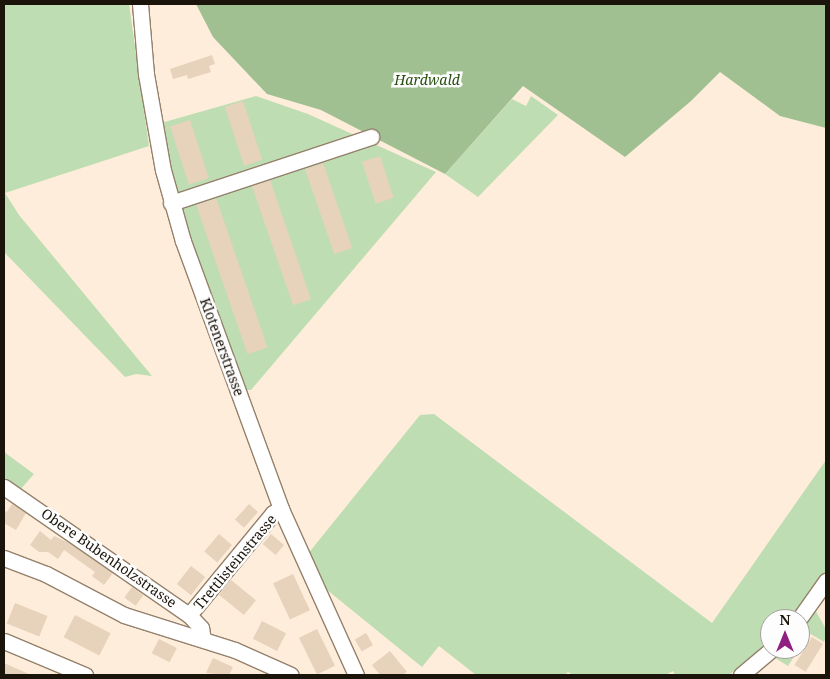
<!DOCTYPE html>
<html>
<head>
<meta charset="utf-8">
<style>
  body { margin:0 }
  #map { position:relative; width:830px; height:679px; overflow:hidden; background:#feedda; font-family:"Noto Serif",serif }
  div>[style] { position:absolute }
  .green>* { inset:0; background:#bfddb2 }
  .forest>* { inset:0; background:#a0c092 }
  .building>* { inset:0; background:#e7d2bb; transform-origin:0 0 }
  .roads { filter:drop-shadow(1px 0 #94816c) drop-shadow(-1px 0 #94816c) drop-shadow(0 1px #94816c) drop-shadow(0 -1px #94816c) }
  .minor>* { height:15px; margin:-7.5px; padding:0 7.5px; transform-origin:7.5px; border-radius:7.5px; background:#fff }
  span { translate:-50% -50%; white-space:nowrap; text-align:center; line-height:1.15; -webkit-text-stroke:5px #fdfdfd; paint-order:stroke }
  .park-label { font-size:14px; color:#274f0f; font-style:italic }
  .street-label { font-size:14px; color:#1b140b }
  .frame { position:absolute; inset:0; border:5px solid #1b140b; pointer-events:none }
  .north { position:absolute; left:760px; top:609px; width:50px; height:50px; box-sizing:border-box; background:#fdfdfd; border:1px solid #a3a09c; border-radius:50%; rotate:0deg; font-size:14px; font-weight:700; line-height:20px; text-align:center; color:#1b140b }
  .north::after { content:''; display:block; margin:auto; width:18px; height:22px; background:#8f1f81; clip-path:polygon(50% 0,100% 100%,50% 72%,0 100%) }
</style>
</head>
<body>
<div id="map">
  <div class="green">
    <i style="clip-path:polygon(4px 4px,129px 4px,149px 146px,5px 193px,19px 215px,152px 376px,136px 374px,125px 377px,4px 252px)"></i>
    <i style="clip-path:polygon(256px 96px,308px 114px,436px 172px,251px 390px,243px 390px,174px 197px,161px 123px)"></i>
    <i style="clip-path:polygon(531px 96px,558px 115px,478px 197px,445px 174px,512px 99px,526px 106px)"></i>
    <i style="clip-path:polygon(434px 414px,712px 623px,826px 460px,826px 573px,793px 619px,770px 619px,770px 644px,729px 675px,675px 675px,673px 671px,666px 675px,573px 675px,568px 672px,565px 675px,476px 675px,439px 646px,422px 667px,321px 585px,307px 555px,420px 415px)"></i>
    <i style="clip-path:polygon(4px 452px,34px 474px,19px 491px,4px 483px)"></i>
    <i style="clip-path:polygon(814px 608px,826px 629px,826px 637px,824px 642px,809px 633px,800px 647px,800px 627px)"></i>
    <i style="clip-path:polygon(781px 649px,799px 649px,788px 666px,772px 656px)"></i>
  </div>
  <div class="forest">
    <i style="clip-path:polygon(196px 4px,826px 4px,826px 128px,780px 116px,720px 72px,691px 101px,625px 157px,523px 86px,445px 174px,321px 110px,267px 94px,213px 37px)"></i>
  </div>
  <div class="building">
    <i style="clip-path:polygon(212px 55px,215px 64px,209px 66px,211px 72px,188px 79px,187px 75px,173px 79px,170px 69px)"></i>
    <i style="left:243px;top:101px;width:62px;height:19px;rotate:72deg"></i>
    <i style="left:190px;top:120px;width:61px;height:21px;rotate:72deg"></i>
    <i style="left:380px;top:156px;width:44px;height:19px;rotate:72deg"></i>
    <i style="left:323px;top:163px;width:90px;height:19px;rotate:71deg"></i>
    <i style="left:270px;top:180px;width:126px;height:19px;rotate:71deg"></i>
    <i style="left:216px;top:198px;width:158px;height:21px;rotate:71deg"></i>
    <i style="clip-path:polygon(12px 504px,26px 513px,16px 530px,4px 523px,4px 510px,7px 512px)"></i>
    <i style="left:249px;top:504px;width:12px;height:21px;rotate:42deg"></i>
    <i style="clip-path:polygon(40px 531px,51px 540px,54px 536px,69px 543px,113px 573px,104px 585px,92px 576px,95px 572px,64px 550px,58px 559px,48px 552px,39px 552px,30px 545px)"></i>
    <i style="left:219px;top:534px;width:17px;height:23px;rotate:40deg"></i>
    <i style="left:271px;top:534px;width:17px;height:13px;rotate:40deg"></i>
    <i style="left:191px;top:566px;width:18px;height:23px;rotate:38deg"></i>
    <i style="left:293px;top:574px;width:40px;height:22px;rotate:65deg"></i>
    <i style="left:231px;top:580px;width:32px;height:19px;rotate:39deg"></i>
    <i style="left:132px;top:587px;width:14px;height:13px;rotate:36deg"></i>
    <i style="left:15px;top:603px;width:35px;height:22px;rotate:22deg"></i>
    <i style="left:75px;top:615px;width:40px;height:25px;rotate:27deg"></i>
    <i style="left:262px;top:621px;width:27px;height:20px;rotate:27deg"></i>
    <i style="left:317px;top:629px;width:41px;height:20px;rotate:64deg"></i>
    <i style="left:366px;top:633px;width:14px;height:13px;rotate:60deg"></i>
    <i style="left:812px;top:637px;width:13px;height:33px;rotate:32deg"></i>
    <i style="left:159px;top:639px;width:20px;height:16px;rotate:27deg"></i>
    <i style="clip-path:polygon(390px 651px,407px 672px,402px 675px,380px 675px,372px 665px)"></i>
    <i style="clip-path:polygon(213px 658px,233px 667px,229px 675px,206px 673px)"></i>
    <i style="clip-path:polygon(4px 663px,31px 675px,4px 675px)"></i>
  </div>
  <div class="roads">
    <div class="minor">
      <i style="left:140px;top:4px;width:70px;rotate:85.1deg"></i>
      <i style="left:146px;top:74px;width:97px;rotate:80deg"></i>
      <i style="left:163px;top:170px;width:74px;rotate:74.3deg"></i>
      <i style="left:183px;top:241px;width:285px;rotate:69.9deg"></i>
      <i style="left:281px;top:509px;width:182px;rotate:65.7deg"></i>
      <i style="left:171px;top:203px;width:211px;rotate:-18.3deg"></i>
      <i style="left:4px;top:487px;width:225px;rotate:34.7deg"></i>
      <i style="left:189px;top:615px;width:18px;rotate:47deg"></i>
      <i style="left:201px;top:628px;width:11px;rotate:80deg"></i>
      <i style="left:4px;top:558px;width:45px;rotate:20.9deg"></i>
      <i style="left:46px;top:574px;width:88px;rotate:27.7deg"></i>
      <i style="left:124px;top:615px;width:116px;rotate:17.5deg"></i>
      <i style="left:235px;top:650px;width:61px;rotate:24.1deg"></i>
      <i style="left:189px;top:615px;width:132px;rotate:-50.5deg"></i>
      <i style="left:273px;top:513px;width:9px;rotate:-27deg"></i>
      <i style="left:799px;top:619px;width:47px;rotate:-54.6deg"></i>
      <i style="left:4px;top:641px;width:88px;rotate:22.8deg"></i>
      <i style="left:741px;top:675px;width:40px;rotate:-40deg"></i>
    </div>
  </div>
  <div class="park-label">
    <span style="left:427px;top:80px">Hardwald</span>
  </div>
  <div class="street-label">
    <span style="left:222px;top:347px;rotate:70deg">Klotenerstrasse</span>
    <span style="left:109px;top:558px;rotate:35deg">Obere Bubenholzstrasse</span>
    <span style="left:235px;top:562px;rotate:-50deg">Trettlisteinstrasse</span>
  </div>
  <div class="frame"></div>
  <div class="north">N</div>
</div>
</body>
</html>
